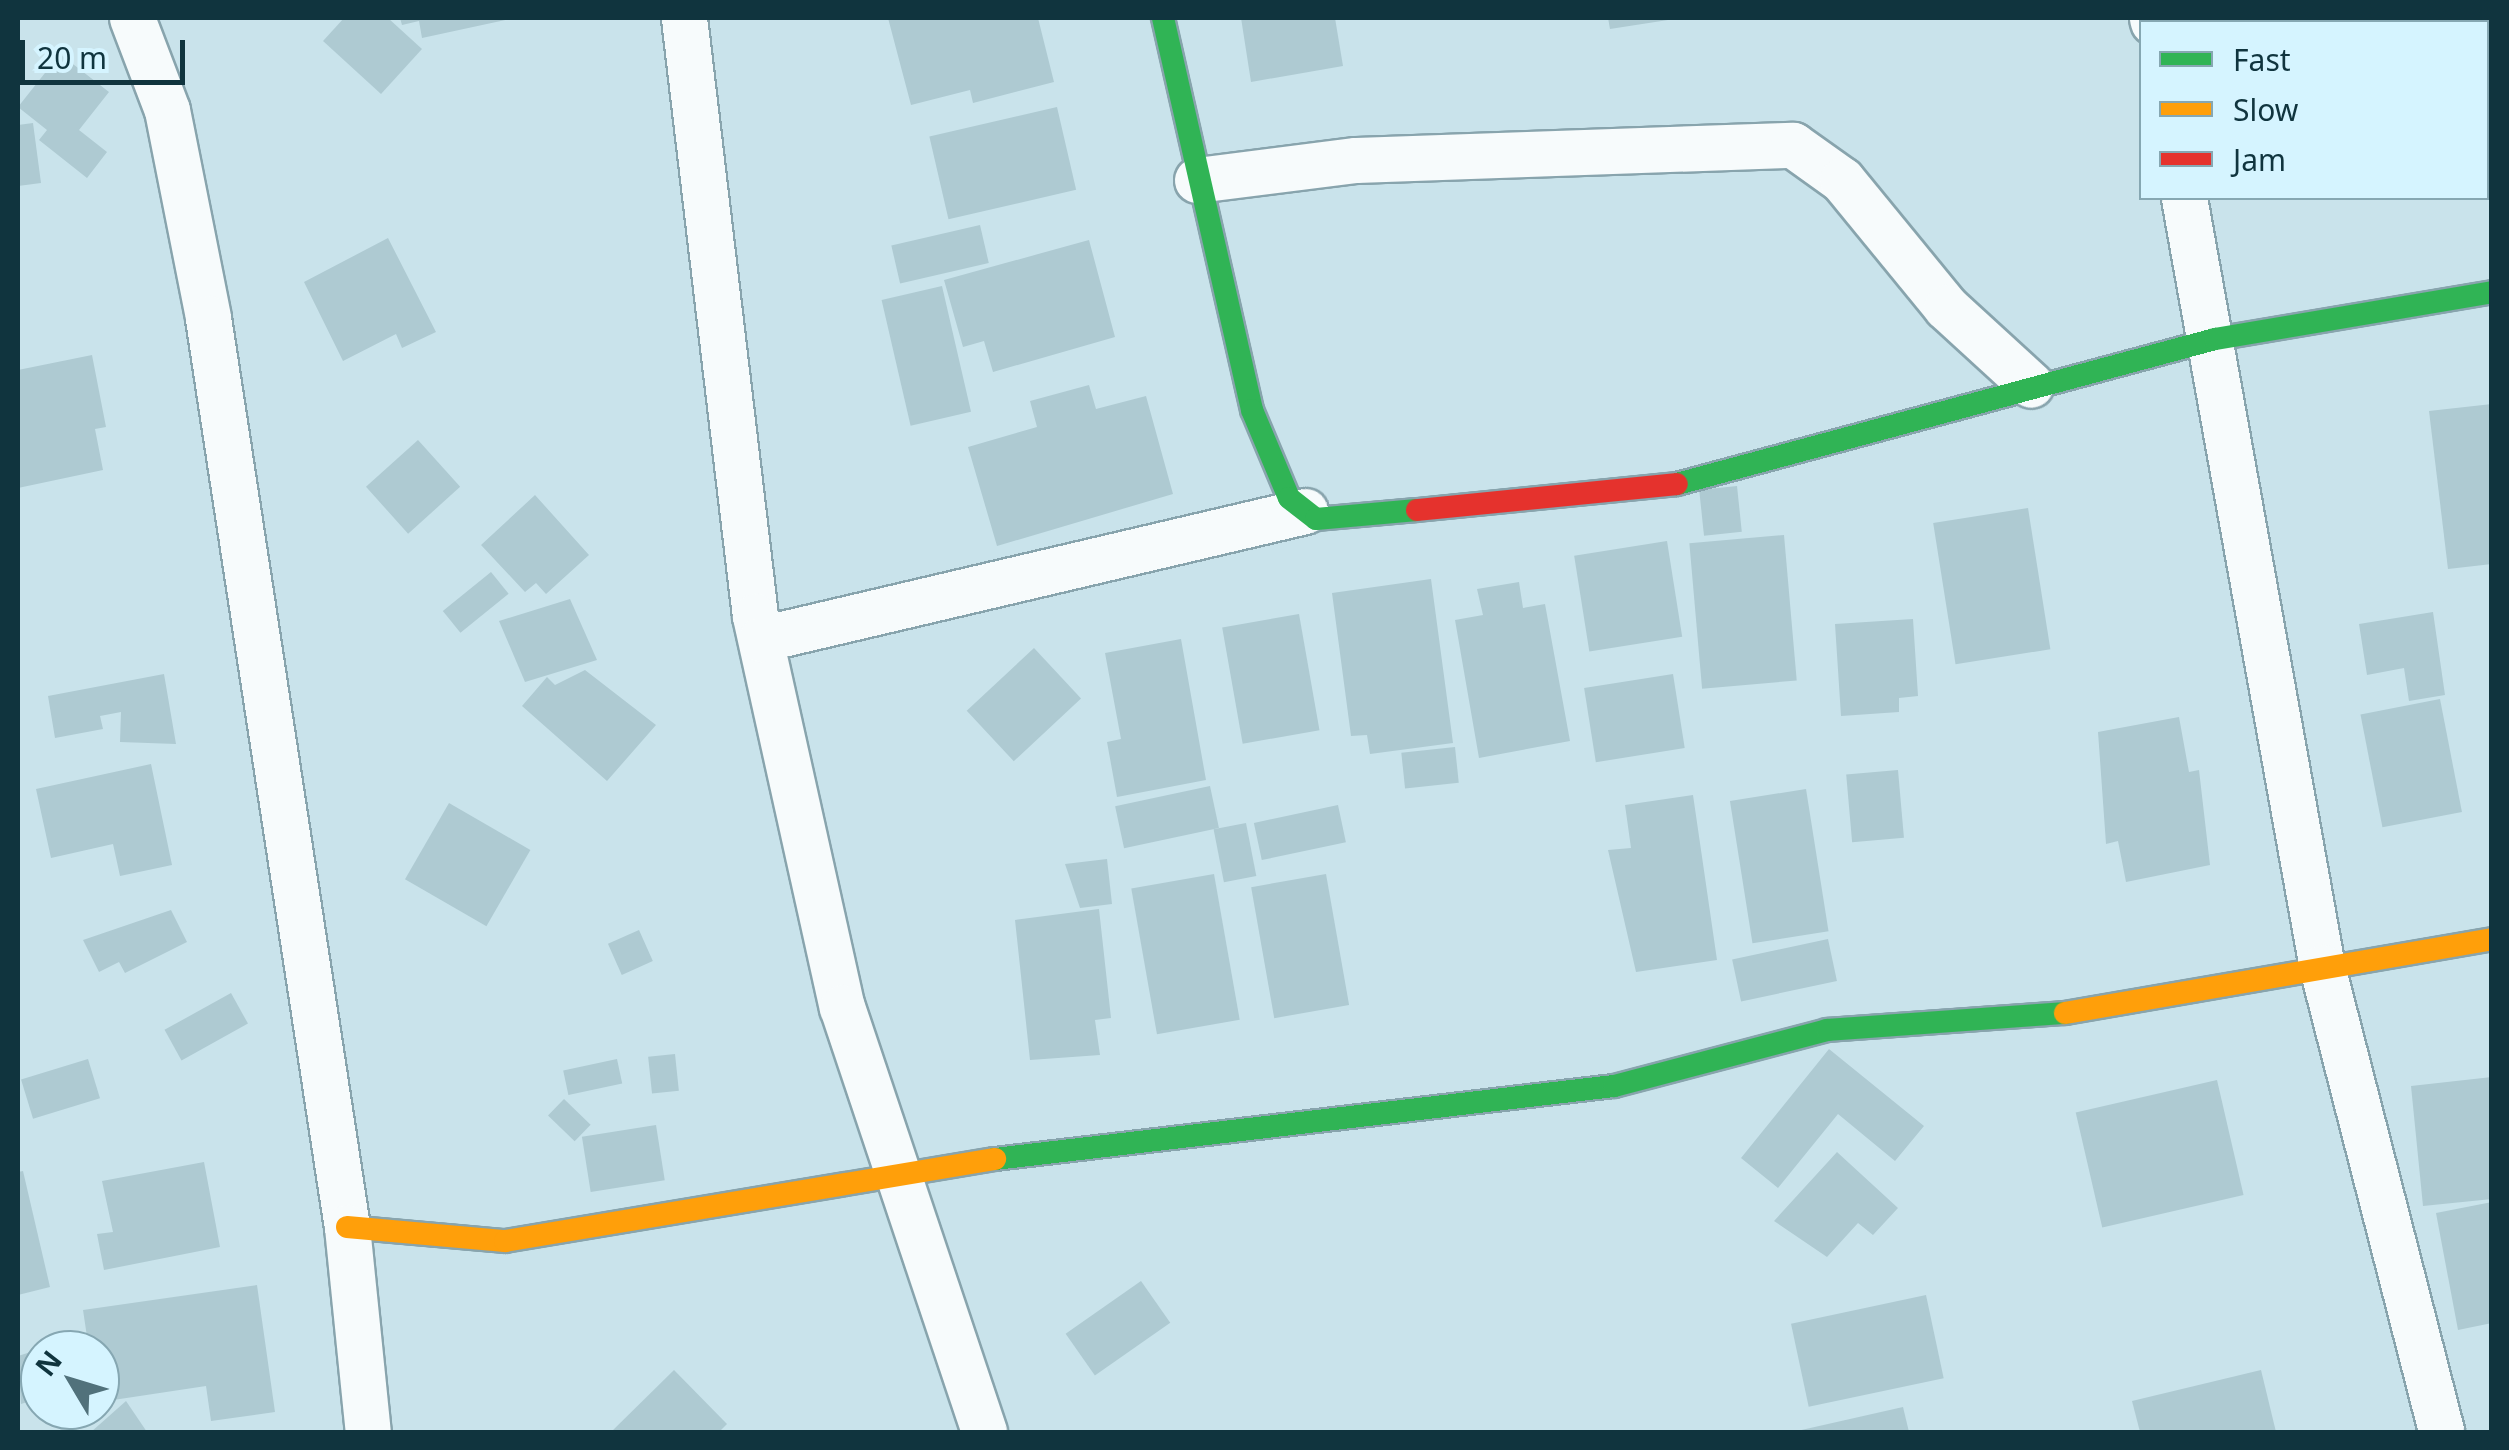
<!DOCTYPE html>
<html>
<head>
<meta charset="utf-8">
<style>
  body { margin:0 }
  #map { position:relative; width:2509px; height:1450px; overflow:hidden; background:#c9e3eb; font-family:"Noto Sans",sans-serif }
  div>[style] { position:absolute }
  .building>* { inset:0; background:#aecad2; transform-origin:0 0 }
  .roads { filter:drop-shadow(2px 0 #88a4ad) drop-shadow(-2px 0 #88a4ad) drop-shadow(0 2px #88a4ad) drop-shadow(0 -2px #88a4ad) }
  .street>* { height:45px; margin:-22.5px; padding:0 22.5px; transform-origin:22.5px; border-radius:22.5px; background:#f7fbfc }
  .fast>* { height:22px; margin:-11px; padding:0 11px; transform-origin:11px; border-radius:11px; background:#30b455 }
  .slow>* { height:22px; margin:-11px; padding:0 11px; transform-origin:11px; border-radius:11px; background:#ff9f0a }
  .jam>* { height:22px; margin:-11px; padding:0 11px; transform-origin:11px; border-radius:11px; background:#e5322d }
  span { translate:-50% -50%; white-space:nowrap; text-align:center; line-height:1.15; -webkit-text-stroke:8px #d5f4ff; paint-order:stroke }
  .frame { position:absolute; inset:0; border:20px solid #10343e; pointer-events:none }
  .legend { position:absolute; left:2139px; top:20px; width:350px; height:180px; box-sizing:border-box; background:#d5f4ff; border:2px solid #86a7b2; margin:0; padding:12px 18px; list-style:none; font-size:30px; color:#10343e }
  .legend li { display:flex; align-items:center; gap:20px; height:50px }
  .legend b { width:50px; border:2px solid #86a7b2 }
  .north { position:absolute; left:20px; top:1330px; width:100px; height:100px; box-sizing:border-box; background:#d5f4ff; border:2px solid #86a7b2; border-radius:50%; rotate:308deg; font-size:28px; font-weight:700; line-height:40px; text-align:center; color:#10343e }
  .north::after { content:''; display:block; margin:auto; width:35px; height:45px; background:#51717b; clip-path:polygon(50% 0,100% 100%,50% 72%,0 100%) }
  .scale { position:absolute; left:20px; top:40px; width:165px; height:45px; box-sizing:border-box; border:5px solid #10343e; border-top:0; padding-left:12px; font-size:30px; line-height:35px; white-space:nowrap; color:#10343e; -webkit-text-stroke:8px #d5f4ff; paint-order:stroke }
</style>
</head>
<body>
<div id="map">
  <div class="building">
    <i style="clip-path:polygon(344px 18px,388px 18px,422px 49px,381px 94px,323px 41px)"></i>
    <i style="clip-path:polygon(400px 18px,510px 18px,510px 19px,422px 38px,419px 21px,402px 25px)"></i>
    <i style="clip-path:polygon(888px 18px,1038px 18px,1054px 82px,973px 103px,970px 90px,911px 105px)"></i>
    <i style="clip-path:polygon(1241px 18px,1335px 18px,1343px 66px,1251px 82px)"></i>
    <i style="clip-path:polygon(1608px 18px,1668px 18px,1668px 20px,1610px 29px)"></i>
    <i style="clip-path:polygon(60px 54px,109px 92px,79px 130px,107px 152px,87px 178px,39px 140px,47px 130px,18px 107px)"></i>
    <i style="left:1057px;top:107px;width:85px;height:131px;rotate:77deg"></i>
    <i style="clip-path:polygon(33px 123px,41px 183px,18px 186px,18px 125px)"></i>
    <i style="left:980px;top:225px;width:39px;height:91px;rotate:77deg"></i>
    <i style="clip-path:polygon(388px 238px,436px 332px,402px 348px,396px 334px,343px 361px,304px 282px)"></i>
    <i style="clip-path:polygon(1089px 240px,1115px 337px,993px 372px,984px 341px,963px 347px,944px 280px)"></i>
    <i style="left:942px;top:286px;width:129px;height:62px;rotate:77deg"></i>
    <i style="clip-path:polygon(92px 355px,106px 427px,95px 429px,103px 470px,18px 488px,18px 370px)"></i>
    <i style="clip-path:polygon(1089px 385px,1096px 409px,1146px 396px,1173px 494px,997px 546px,968px 447px,1037px 427px,1030px 401px)"></i>
    <i style="clip-path:polygon(2492px 404px,2492px 564px,2448px 569px,2429px 411px)"></i>
    <i style="left:418px;top:440px;width:63px;height:70px;rotate:48deg"></i>
    <i style="left:1737px;top:486px;width:46px;height:38px;rotate:84deg"></i>
    <i style="clip-path:polygon(535px 495px,589px 555px,546px 594px,536px 583px,525px 592px,481px 545px)"></i>
    <i style="left:2028px;top:508px;width:143px;height:96px;rotate:81deg"></i>
    <i style="left:1784px;top:535px;width:146px;height:95px;rotate:85deg"></i>
    <i style="left:1667px;top:541px;width:97px;height:94px;rotate:81deg"></i>
    <i style="left:491px;top:572px;width:28px;height:62px;rotate:51deg"></i>
    <i style="clip-path:polygon(1431px 579px,1453px 743px,1370px 754px,1367px 735px,1351px 736px,1332px 593px)"></i>
    <i style="clip-path:polygon(1519px 582px,1523px 608px,1545px 604px,1570px 741px,1479px 758px,1455px 620px,1483px 615px,1477px 589px)"></i>
    <i style="clip-path:polygon(570px 599px,597px 660px,525px 682px,499px 621px)"></i>
    <i style="clip-path:polygon(2433px 612px,2445px 695px,2409px 701px,2404px 668px,2367px 675px,2359px 624px)"></i>
    <i style="left:1299px;top:614px;width:118px;height:78px;rotate:80deg"></i>
    <i style="clip-path:polygon(1913px 619px,1918px 696px,1899px 698px,1899px 712px,1841px 716px,1835px 624px)"></i>
    <i style="clip-path:polygon(1181px 639px,1206px 780px,1117px 797px,1107px 742px,1121px 739px,1105px 653px)"></i>
    <i style="left:1034px;top:648px;width:69px;height:92px;rotate:47deg"></i>
    <i style="clip-path:polygon(585px 670px,656px 725px,607px 781px,522px 706px,547px 677px,555px 685px)"></i>
    <i style="clip-path:polygon(164px 674px,176px 744px,120px 742px,121px 712px,100px 716px,103px 729px,55px 738px,48px 696px)"></i>
    <i style="left:1673px;top:674px;width:75px;height:90px;rotate:81deg"></i>
    <i style="left:2440px;top:699px;width:115px;height:81px;rotate:79deg"></i>
    <i style="clip-path:polygon(2179px 717px,2189px 772px,2199px 770px,2210px 865px,2126px 882px,2118px 841px,2106px 844px,2098px 732px)"></i>
    <i style="left:1455px;top:747px;width:36px;height:54px;rotate:84deg"></i>
    <i style="clip-path:polygon(151px 764px,172px 865px,120px 876px,113px 844px,51px 858px,36px 789px)"></i>
    <i style="left:1898px;top:770px;width:68px;height:52px;rotate:85deg"></i>
    <i style="left:1210px;top:786px;width:43px;height:97px;rotate:78deg"></i>
    <i style="left:1806px;top:789px;width:144px;height:77px;rotate:81deg"></i>
    <i style="clip-path:polygon(1693px 795px,1717px 960px,1636px 972px,1608px 850px,1631px 848px,1625px 805px)"></i>
    <i style="left:449px;top:803px;width:94px;height:88px;rotate:30deg"></i>
    <i style="left:1338px;top:805px;width:38px;height:86px;rotate:78deg"></i>
    <i style="left:1246px;top:823px;width:54px;height:33px;rotate:79deg"></i>
    <i style="clip-path:polygon(1107px 859px,1112px 904px,1080px 908px,1065px 864px)"></i>
    <i style="left:1214px;top:874px;width:148px;height:84px;rotate:80deg"></i>
    <i style="left:1326px;top:874px;width:133px;height:76px;rotate:80deg"></i>
    <i style="clip-path:polygon(1099px 909px,1111px 1018px,1095px 1020px,1100px 1055px,1030px 1060px,1015px 920px)"></i>
    <i style="clip-path:polygon(171px 910px,187px 942px,125px 973px,119px 962px,99px 972px,83px 940px)"></i>
    <i style="left:639px;top:930px;width:34px;height:34px;rotate:66deg"></i>
    <i style="left:1828px;top:939px;width:43px;height:98px;rotate:78deg"></i>
    <i style="left:231px;top:993px;width:35px;height:76px;rotate:61deg"></i>
    <i style="clip-path:polygon(1829px 1049px,1924px 1126px,1895px 1161px,1838px 1114px,1778px 1188px,1741px 1158px)"></i>
    <i style="left:675px;top:1054px;width:37px;height:27px;rotate:84deg"></i>
    <i style="left:88px;top:1059px;width:41px;height:70px;rotate:73deg"></i>
    <i style="left:617px;top:1059px;width:25px;height:55px;rotate:78deg"></i>
    <i style="clip-path:polygon(2492px 1077px,2492px 1199px,2423px 1206px,2411px 1086px)"></i>
    <i style="left:2217px;top:1080px;width:118px;height:145px;rotate:77deg"></i>
    <i style="left:564px;top:1099px;width:37px;height:23px;rotate:44deg"></i>
    <i style="left:656px;top:1125px;width:56px;height:75px;rotate:81deg"></i>
    <i style="clip-path:polygon(1837px 1152px,1898px 1208px,1873px 1235px,1858px 1223px,1827px 1257px,1774px 1221px)"></i>
    <i style="clip-path:polygon(204px 1162px,220px 1247px,104px 1270px,97px 1234px,113px 1232px,102px 1181px)"></i>
    <i style="clip-path:polygon(23px 1171px,50px 1287px,18px 1295px,18px 1172px)"></i>
    <i style="clip-path:polygon(2492px 1202px,2492px 1323px,2458px 1330px,2436px 1213px)"></i>
    <i style="left:1141px;top:1281px;width:51px;height:92px;rotate:55deg"></i>
    <i style="clip-path:polygon(257px 1285px,275px 1412px,211px 1421px,206px 1386px,100px 1402px,100px 1350px,89px 1350px,83px 1310px)"></i>
    <i style="left:1926px;top:1295px;width:85px;height:138px;rotate:78deg"></i>
    <i style="clip-path:polygon(40px 1349px,40px 1398px,21px 1404px,18px 1356px)"></i>
    <i style="clip-path:polygon(674px 1370px,727px 1424px,719px 1432px,611px 1432px)"></i>
    <i style="clip-path:polygon(2261px 1370px,2276px 1432px,2140px 1432px,2132px 1401px)"></i>
    <i style="clip-path:polygon(126px 1401px,147px 1432px,91px 1432px)"></i>
    <i style="clip-path:polygon(1903px 1407px,1909px 1432px,1797px 1432px,1797px 1431px)"></i>
  </div>
  <div class="roads">
    <div class="street">
      <i style="left:132px;top:18px;width:98px;rotate:69.2deg"></i>
      <i style="left:167px;top:110px;width:212px;rotate:78.8deg"></i>
      <i style="left:208px;top:318px;width:920px;rotate:81.31deg"></i>
      <i style="left:347px;top:1227px;width:206px;rotate:84.2deg"></i>
      <i style="left:684px;top:18px;width:602px;rotate:83.23deg"></i>
      <i style="left:755px;top:616px;width:401px;rotate:77.5deg"></i>
      <i style="left:842px;top:1007px;width:448px;rotate:71.5deg"></i>
      <i style="left:2152px;top:18px;width:4px;rotate:76deg"></i>
      <i style="left:2296px;top:18px;width:50px;rotate:4.6deg"></i>
      <i style="left:2486px;top:23px;width:6px"></i>
      <i style="left:1197px;top:180px;width:160px;rotate:-7.2deg"></i>
      <i style="left:1356px;top:160px;width:437px;rotate:-2deg"></i>
      <i style="left:1793px;top:145px;width:60px;rotate:35.5deg"></i>
      <i style="left:1842px;top:180px;width:164px;rotate:50.7deg"></i>
      <i style="left:1946px;top:307px;width:115px;rotate:42.5deg"></i>
      <i style="left:2184px;top:198px;width:781px;rotate:79.83deg"></i>
      <i style="left:2322px;top:967px;width:480px;rotate:75.6deg"></i>
      <i style="left:761px;top:639px;width:559px;rotate:-13.24deg"></i>
    </div>
    <div class="fast">
      <i style="left:1163px;top:18px;width:402px;rotate:77.2deg"></i>
      <i style="left:1252px;top:410px;width:95px;rotate:67.2deg"></i>
      <i style="left:1289px;top:498px;width:34px;rotate:38deg"></i>
      <i style="left:1316px;top:519px;width:101px;rotate:-5.1deg"></i>
      <i style="left:1677px;top:484px;width:557px;rotate:-15.08deg"></i>
      <i style="left:2215px;top:339px;width:281px;rotate:-9.6deg"></i>
      <i style="left:995px;top:1159px;width:623px;rotate:-6.73deg"></i>
      <i style="left:1614px;top:1086px;width:220px;rotate:-14.7deg"></i>
      <i style="left:1827px;top:1030px;width:239px;rotate:-4.1deg"></i>
    </div>
    <div class="slow">
      <i style="left:2065px;top:1013px;width:433px;rotate:-9.8deg"></i>
      <i style="left:347px;top:1227px;width:159px;rotate:5.1deg"></i>
      <i style="left:505px;top:1241px;width:497px;rotate:-9.5deg"></i>
    </div>
    <div class="jam">
      <i style="left:1417px;top:510px;width:261px;rotate:-5.7deg"></i>
    </div>
  </div>
  <div class="frame"></div>
  <ul class="legend">
  <li><b style="height:12px;background:#30b455"></b>Fast</li>
  <li><b style="height:12px;background:#ff9f0a"></b>Slow</li>
  <li><b style="height:12px;background:#e5322d"></b>Jam</li>
  </ul>
  <div class="north">N</div>
  <div class="scale">20 m</div>
</div>
</body>
</html>
